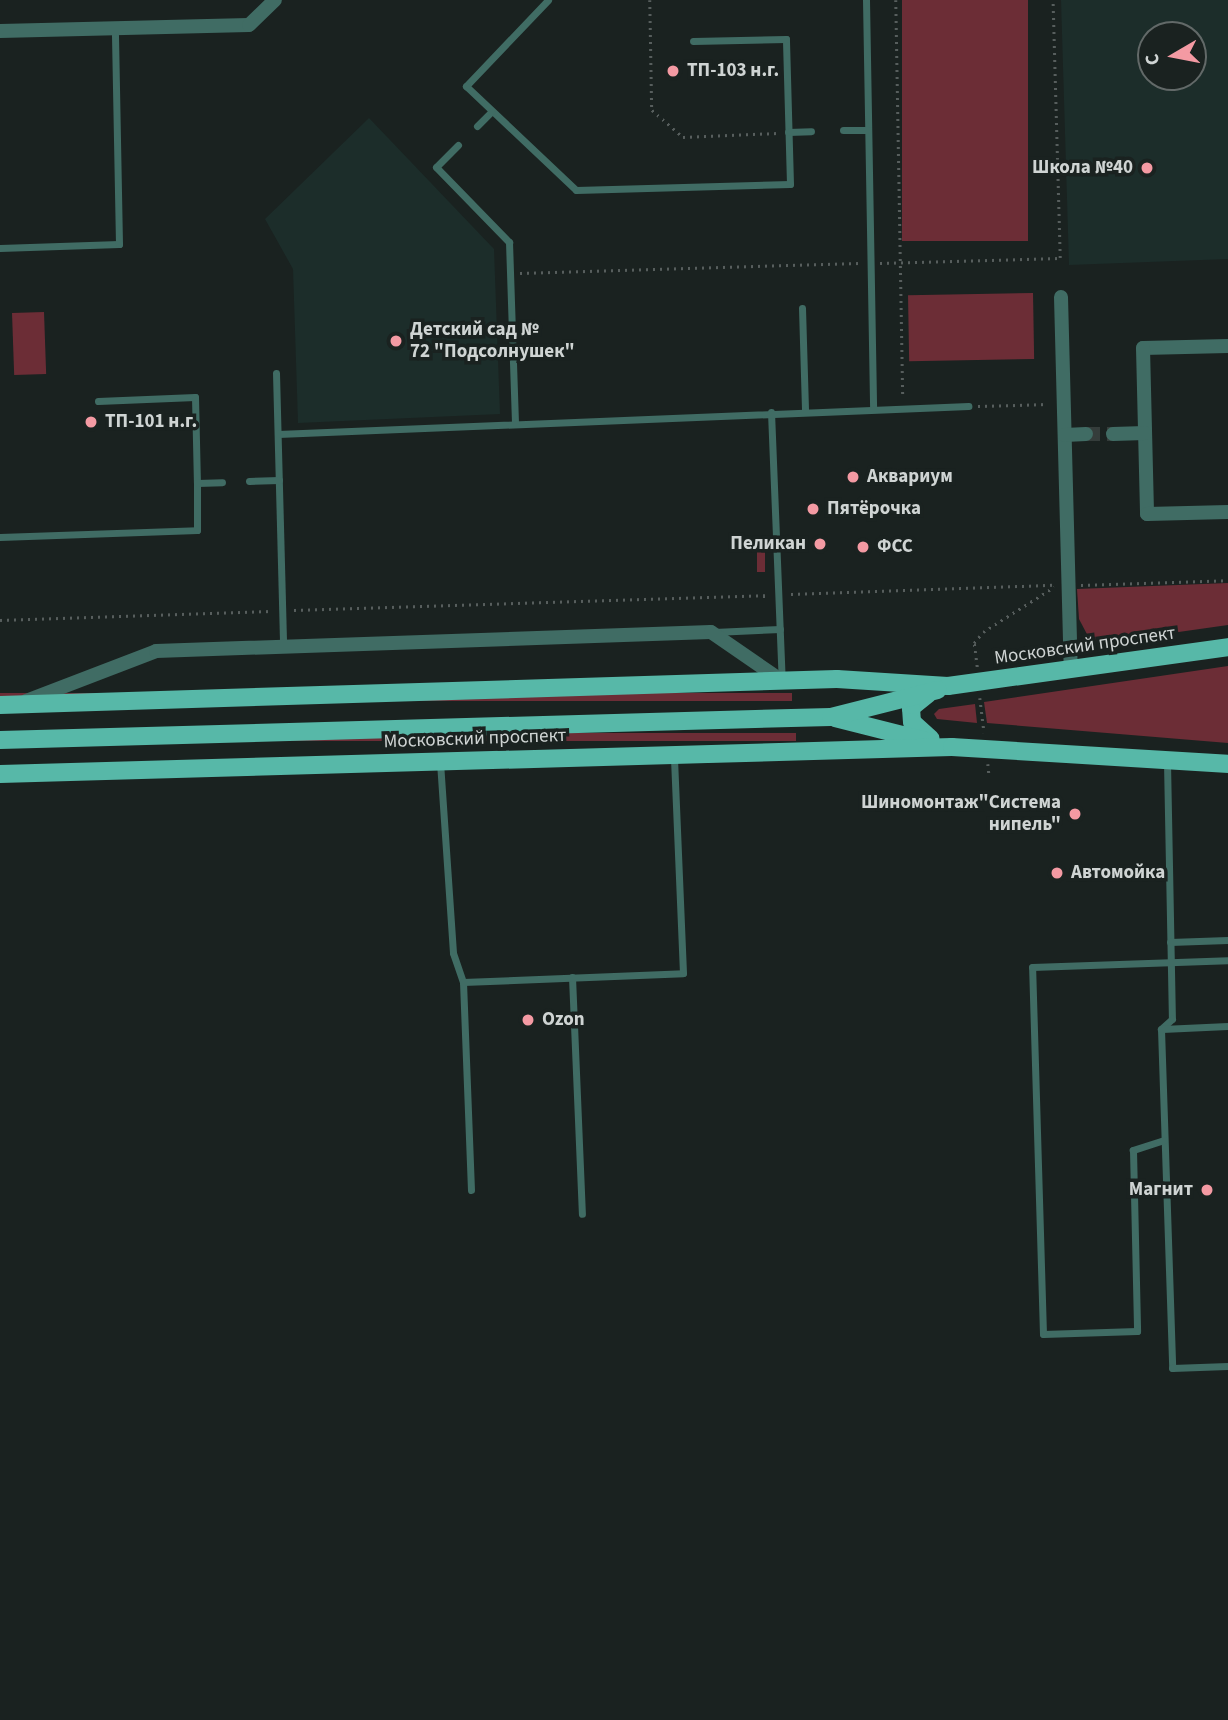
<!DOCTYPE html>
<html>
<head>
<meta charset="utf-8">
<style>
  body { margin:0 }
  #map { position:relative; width:1228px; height:1720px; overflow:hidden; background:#1a2220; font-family:"Source Sans 3",sans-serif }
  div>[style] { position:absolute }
  .built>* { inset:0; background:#1c2d2a }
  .green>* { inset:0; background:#6c2d36; transform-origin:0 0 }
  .street-tunnel>* { height:14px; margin-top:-7px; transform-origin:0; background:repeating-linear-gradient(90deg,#353d3b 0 14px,transparent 0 21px) }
  .path>* { height:2.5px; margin-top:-1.25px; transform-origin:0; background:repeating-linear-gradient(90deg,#575e5d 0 2px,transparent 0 7px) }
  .lane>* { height:7px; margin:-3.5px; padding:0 3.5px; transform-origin:3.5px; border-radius:3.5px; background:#406c64 }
  .street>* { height:14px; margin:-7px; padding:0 7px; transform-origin:7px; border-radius:7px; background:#406c64 }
  .primary>* { height:18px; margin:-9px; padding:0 9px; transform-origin:9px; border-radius:9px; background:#57b8a8 }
  .dots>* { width:19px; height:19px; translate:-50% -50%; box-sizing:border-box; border:4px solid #1a2220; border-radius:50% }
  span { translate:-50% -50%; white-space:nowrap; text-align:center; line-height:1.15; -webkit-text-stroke:7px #1a2220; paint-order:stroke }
  .poi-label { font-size:19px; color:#cfd4d3; font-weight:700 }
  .left { translate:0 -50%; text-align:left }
  .right { translate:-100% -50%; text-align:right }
  .street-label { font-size:19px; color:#cfd4d3 }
  .north { position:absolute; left:1137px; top:21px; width:70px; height:70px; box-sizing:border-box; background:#1a2220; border:2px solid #626968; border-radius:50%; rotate:260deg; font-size:19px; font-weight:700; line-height:28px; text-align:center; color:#cfd4d3 }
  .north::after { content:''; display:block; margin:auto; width:24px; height:32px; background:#f49aa3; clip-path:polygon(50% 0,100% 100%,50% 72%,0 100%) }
</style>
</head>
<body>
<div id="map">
  <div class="built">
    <i style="clip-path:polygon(evenodd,1061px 0,1228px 0,1228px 259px,1069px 265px,1061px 0,1193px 35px,1193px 77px,1151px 77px,1151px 35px,1193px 35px)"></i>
    <i style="clip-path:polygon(369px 118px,494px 249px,500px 414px,298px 423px,293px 269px,265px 219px)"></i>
  </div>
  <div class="green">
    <i style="left:902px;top:0;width:126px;height:241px"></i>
    <i style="left:1033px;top:293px;width:66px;height:125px;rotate:89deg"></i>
    <i style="left:44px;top:312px;width:62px;height:32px;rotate:88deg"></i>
    <i style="left:757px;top:539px;width:8px;height:33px"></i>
    <i style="clip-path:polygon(1228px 583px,1228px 625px,1101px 643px,1089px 638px,1079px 619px,1077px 589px)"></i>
    <i style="clip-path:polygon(1228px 666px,1228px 743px,987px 723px,984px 702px)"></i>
    <i style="left:792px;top:693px;width:8px;height:792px;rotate:90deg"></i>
    <i style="clip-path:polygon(975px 704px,977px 723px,937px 719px,934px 714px,939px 709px)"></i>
    <i style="left:796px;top:733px;width:8px;height:796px;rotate:90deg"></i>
  </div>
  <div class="street-tunnel">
    <i style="left:1086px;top:434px;width:27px"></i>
  </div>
  <div class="path">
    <i style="left:650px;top:0;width:110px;rotate:89deg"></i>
    <i style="left:652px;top:110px;width:41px;rotate:41.1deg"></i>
    <i style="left:683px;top:137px;width:95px;rotate:-2.4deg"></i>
    <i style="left:896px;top:0;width:397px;rotate:89deg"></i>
    <i style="left:880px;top:263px;width:180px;rotate:-1.6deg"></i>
    <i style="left:1060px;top:258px;width:258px;rotate:-91.6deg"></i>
    <i style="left:520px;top:273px;width:340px;rotate:-1.7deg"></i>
    <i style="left:978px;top:406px;width:70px;rotate:-1.6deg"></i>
    <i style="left:1081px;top:585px;width:147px;rotate:-1.9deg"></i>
    <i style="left:791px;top:594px;width:262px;rotate:-2deg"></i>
    <i style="left:294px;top:610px;width:472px;rotate:-1.8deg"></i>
    <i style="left:0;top:620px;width:273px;rotate:-1.9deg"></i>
    <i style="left:977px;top:667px;width:24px;rotate:-97deg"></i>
    <i style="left:974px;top:643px;width:14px;rotate:-51deg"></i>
    <i style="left:983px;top:632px;width:84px;rotate:-32.4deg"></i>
    <i style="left:980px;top:698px;width:35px;rotate:83deg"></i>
    <i style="left:988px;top:764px;width:10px;rotate:84deg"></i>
  </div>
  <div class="lane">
    <i style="left:548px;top:0;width:119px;rotate:133.6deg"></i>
    <i style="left:466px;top:86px;width:151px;rotate:43.4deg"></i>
    <i style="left:576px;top:190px;width:214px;rotate:-1.6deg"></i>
    <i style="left:790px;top:184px;width:145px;rotate:-91.6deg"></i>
    <i style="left:786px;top:39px;width:93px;rotate:178.8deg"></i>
    <i style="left:866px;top:0;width:408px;rotate:89deg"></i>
    <i style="left:477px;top:126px;width:20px;rotate:-45deg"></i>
    <i style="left:843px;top:130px;width:25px"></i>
    <i style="left:788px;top:132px;width:23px;rotate:-2deg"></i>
    <i style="left:458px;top:145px;width:31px;rotate:135deg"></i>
    <i style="left:436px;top:167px;width:105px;rotate:45.8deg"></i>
    <i style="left:509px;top:242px;width:180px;rotate:88.1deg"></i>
    <i style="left:0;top:248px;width:119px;rotate:-1.9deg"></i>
    <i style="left:119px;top:244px;width:215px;rotate:-91.1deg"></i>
    <i style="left:802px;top:308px;width:103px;rotate:88.3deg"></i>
    <i style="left:276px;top:373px;width:271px;rotate:88.5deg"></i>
    <i style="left:98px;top:401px;width:97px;rotate:-2.4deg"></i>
    <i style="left:195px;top:397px;width:86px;rotate:88.7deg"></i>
    <i style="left:771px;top:412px;width:269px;rotate:87.7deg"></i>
    <i style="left:278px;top:434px;width:691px;rotate:-2.32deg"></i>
    <i style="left:249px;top:481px;width:30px;rotate:-2deg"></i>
    <i style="left:0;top:537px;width:197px;rotate:-2deg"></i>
    <i style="left:197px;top:530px;width:47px;rotate:-90deg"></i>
    <i style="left:197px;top:483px;width:25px;rotate:-2deg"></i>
    <i style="left:714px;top:632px;width:66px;rotate:-2.6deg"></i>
    <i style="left:440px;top:762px;width:191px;rotate:86.1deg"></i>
    <i style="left:453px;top:953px;width:31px;rotate:71deg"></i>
    <i style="left:1167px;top:762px;width:257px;rotate:88.9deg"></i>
    <i style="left:1172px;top:1019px;width:15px;rotate:138deg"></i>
    <i style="left:1161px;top:1029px;width:339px;rotate:88.1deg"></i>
    <i style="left:1172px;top:1368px;width:56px;rotate:-2deg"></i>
    <i style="left:1170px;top:942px;width:58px;rotate:-2deg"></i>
    <i style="left:572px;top:977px;width:237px;rotate:87.6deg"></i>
    <i style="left:1162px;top:1029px;width:66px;rotate:-2.6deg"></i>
    <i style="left:1164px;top:1140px;width:33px;rotate:162deg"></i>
    <i style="left:1133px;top:1150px;width:181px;rotate:88.7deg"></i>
    <i style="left:1137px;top:1331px;width:94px;rotate:178.2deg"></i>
    <i style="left:1043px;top:1334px;width:367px;rotate:-91.7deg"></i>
    <i style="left:1032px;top:967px;width:196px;rotate:-2deg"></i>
    <i style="left:471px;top:1190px;width:208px;rotate:-92.2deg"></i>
    <i style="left:463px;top:982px;width:220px;rotate:-2.3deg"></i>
    <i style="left:683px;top:973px;width:218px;rotate:-92.4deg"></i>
  </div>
  <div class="street">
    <i style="left:0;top:31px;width:249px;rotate:-1.4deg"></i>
    <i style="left:249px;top:25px;width:36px;rotate:-44deg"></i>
    <i style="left:1061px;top:297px;width:372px;rotate:88.5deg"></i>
    <i style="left:1228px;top:346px;width:85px;rotate:178.7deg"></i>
    <i style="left:1143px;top:348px;width:166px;rotate:88.6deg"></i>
    <i style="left:1147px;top:514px;width:81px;rotate:-1.4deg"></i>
    <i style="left:1113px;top:434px;width:32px;rotate:-2deg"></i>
    <i style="left:1065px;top:435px;width:21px;rotate:-3deg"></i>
    <i style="left:26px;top:701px;width:139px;rotate:-21deg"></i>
    <i style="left:156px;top:651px;width:555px;rotate:-1.96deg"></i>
    <i style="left:711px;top:632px;width:86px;rotate:34.6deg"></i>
  </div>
  <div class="primary">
    <i style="left:928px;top:694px;width:22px;rotate:141deg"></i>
    <i style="left:911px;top:708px;width:14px;rotate:86deg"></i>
    <i style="left:912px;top:722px;width:25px;rotate:42deg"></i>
    <i style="left:0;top:705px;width:837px;rotate:-1.78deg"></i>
    <i style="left:837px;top:679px;width:111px;rotate:3.6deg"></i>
    <i style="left:948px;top:686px;width:283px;rotate:-7.9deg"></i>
    <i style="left:835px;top:718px;width:98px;rotate:14.2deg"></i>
    <i style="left:0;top:740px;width:831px;rotate:-1.59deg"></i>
    <i style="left:831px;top:717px;width:110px;rotate:-14.2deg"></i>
    <i style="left:0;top:774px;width:952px;rotate:-1.62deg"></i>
    <i style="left:952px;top:747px;width:277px;rotate:3.5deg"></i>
  </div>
  <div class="dots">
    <i style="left:673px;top:71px;background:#f49aa3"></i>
    <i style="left:1147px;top:168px;background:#f49aa3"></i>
    <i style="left:396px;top:341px;background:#f49aa3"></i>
    <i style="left:91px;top:422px;background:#f49aa3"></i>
    <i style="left:853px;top:477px;background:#f49aa3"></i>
    <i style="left:813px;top:509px;background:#f49aa3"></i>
    <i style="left:820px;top:544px;background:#f49aa3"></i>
    <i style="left:863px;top:547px;background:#f49aa3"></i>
    <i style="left:1075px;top:814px;background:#f49aa3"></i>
    <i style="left:1057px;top:873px;background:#f49aa3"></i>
    <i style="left:528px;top:1020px;background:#f49aa3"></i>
    <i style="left:1207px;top:1190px;background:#f49aa3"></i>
  </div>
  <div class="poi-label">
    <span class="left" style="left:687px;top:71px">ТП-103 н.г.</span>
    <span class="right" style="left:1133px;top:168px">Школа №40</span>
    <span class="left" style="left:410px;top:341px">Детский сад №<br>72 "Подсолнушек"</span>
    <span class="left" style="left:105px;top:422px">ТП-101 н.г.</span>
    <span class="left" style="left:867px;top:477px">Аквариум</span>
    <span class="left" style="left:827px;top:509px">Пятёрочка</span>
    <span class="right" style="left:806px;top:544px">Пеликан</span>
    <span class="left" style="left:877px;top:547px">ФСС</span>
    <span class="right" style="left:1061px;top:814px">Шиномонтаж"Система<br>нипель"</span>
    <span class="left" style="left:1071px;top:873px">Автомойка</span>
    <span class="left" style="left:542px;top:1020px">Ozon</span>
    <span class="right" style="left:1193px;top:1190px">Магнит</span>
  </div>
  <div class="street-label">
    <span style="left:1085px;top:646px;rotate:-8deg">Московский проспект</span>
    <span style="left:475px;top:739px;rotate:-2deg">Московский проспект</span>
  </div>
  <div class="north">С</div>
</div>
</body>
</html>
